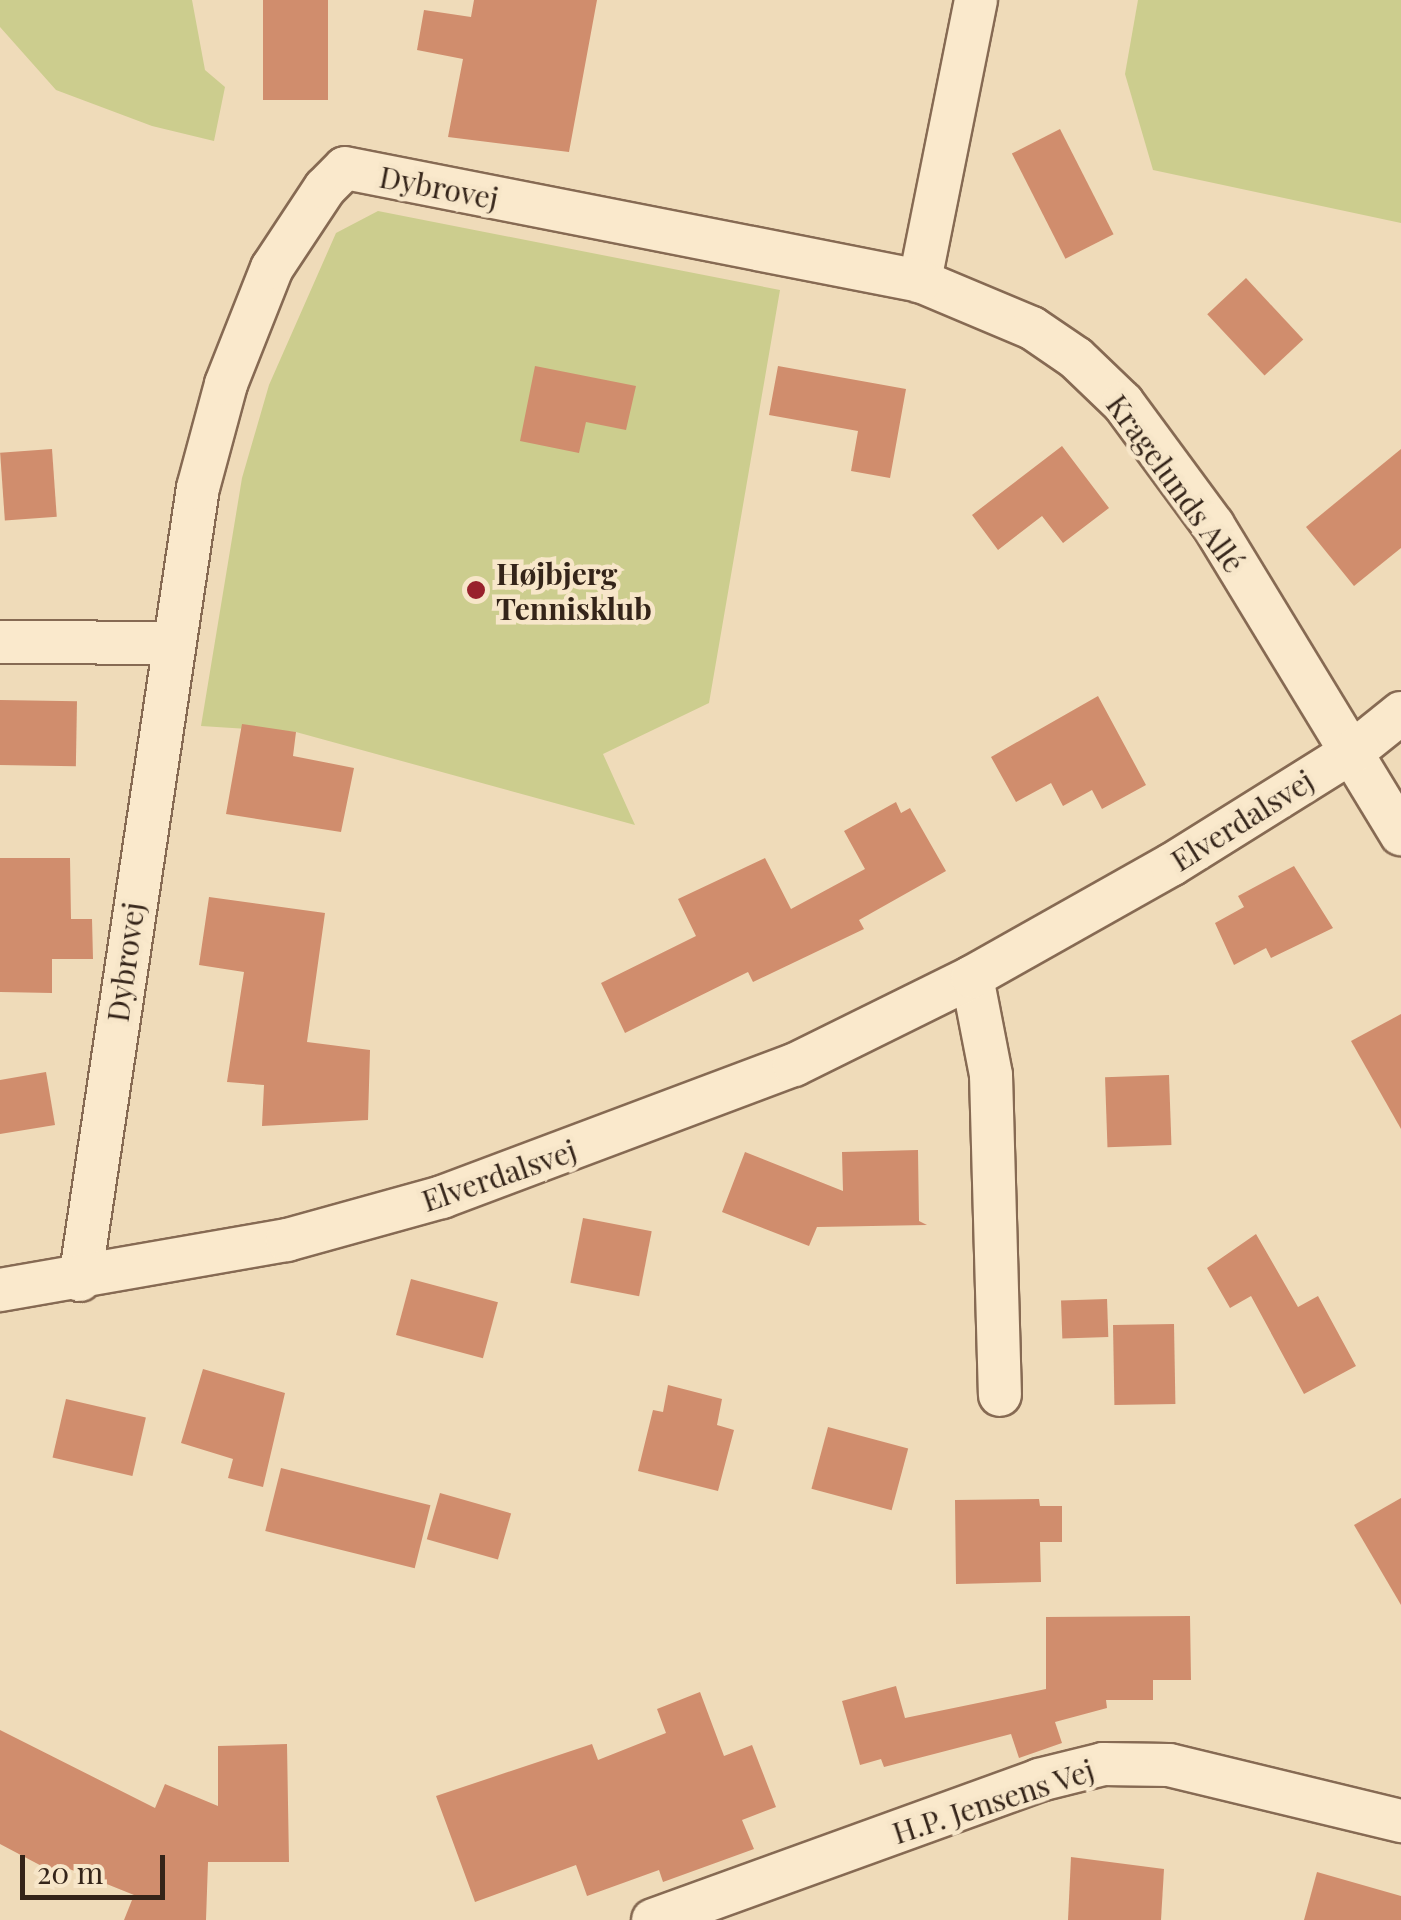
<!DOCTYPE html>
<html>
<head>
<meta charset="utf-8">
<style>
  body { margin:0 }
  #map { position:relative; width:1401px; height:1920px; overflow:hidden; background:#efdbb9; font-family:"Playfair Display",serif }
  div>[style] { position:absolute }
  .green>* { inset:0; background:#cccd8e }
  .building>* { inset:0; background:#d08d6d; transform-origin:0 0 }
  .roads { filter:drop-shadow(2px 0 #866a53) drop-shadow(-2px 0 #866a53) drop-shadow(0 2px #866a53) drop-shadow(0 -2px #866a53) }
  .minor>* { height:42px; margin:-21px; padding:0 21px; transform-origin:21px; border-radius:21px; background:#fae9cc }
  .dots>* { width:28px; height:28px; translate:-50% -50%; box-sizing:border-box; border:5px solid #f7e6c9; border-radius:50% }
  span { translate:-50% -50%; white-space:nowrap; text-align:center; line-height:1.15; -webkit-text-stroke:9px #f7e6c9; paint-order:stroke }
  .street-label { font-size:30px; color:#342419 }
  .poi-label { font-size:30px; color:#342419; font-weight:700 }
  .left { translate:0 -50%; text-align:left }
  .scale { position:absolute; left:20px; top:1855px; width:145px; height:45px; box-sizing:border-box; border:5px solid #342419; border-top:0; padding-left:12px; font-size:30px; line-height:35px; white-space:nowrap; color:#342419; -webkit-text-stroke:8px #f7e6c9; paint-order:stroke }
</style>
</head>
<body>
<div id="map">
  <div class="green">
    <i style="clip-path:polygon(0 0,192px 0,205px 70px,225px 87px,214px 141px,152px 126px,56px 90px,0 27px)"></i>
    <i style="clip-path:polygon(1138px 0,1401px 0,1401px 223px,1153px 170px,1125px 74px)"></i>
    <i style="clip-path:polygon(378px 211px,780px 290px,709px 703px,603px 754px,635px 825px,296px 732px,201px 726px,242px 478px,269px 385px,336px 233px)"></i>
  </div>
  <div class="building">
    <i style="left:263px;top:0;width:65px;height:100px"></i>
    <i style="clip-path:polygon(474px 0,597px 0,569px 152px,448px 137px,463px 59px,417px 50px,424px 10px,471px 17px)"></i>
    <i style="left:1060px;top:129px;width:118px;height:54px;rotate:63deg"></i>
    <i style="left:1246px;top:278px;width:84px;height:53px;rotate:47deg"></i>
    <i style="clip-path:polygon(535px 366px,636px 386px,626px 430px,586px 422px,579px 453px,520px 441px)"></i>
    <i style="clip-path:polygon(778px 366px,906px 389px,890px 478px,851px 471px,858px 431px,769px 415px)"></i>
    <i style="clip-path:polygon(1062px 446px,1109px 508px,1063px 543px,1042px 516px,998px 550px,972px 515px)"></i>
    <i style="left:52px;top:449px;width:68px;height:52px;rotate:86deg"></i>
    <i style="clip-path:polygon(1401px 449px,1401px 548px,1354px 586px,1306px 527px)"></i>
    <i style="clip-path:polygon(1098px 696px,1146px 785px,1102px 809px,1092px 790px,1063px 806px,1051px 783px,1016px 802px,991px 757px)"></i>
    <i style="left:0;top:700px;width:77px;height:65px;rotate:1deg"></i>
    <i style="clip-path:polygon(242px 724px,296px 732px,293px 756px,354px 768px,341px 832px,226px 814px)"></i>
    <i style="clip-path:polygon(896px 802px,901px 813px,910px 808px,946px 871px,859px 920px,864px 929px,753px 982px,748px 972px,625px 1033px,601px 983px,696px 936px,678px 899px,765px 858px,791px 909px,865px 869px,844px 831px)"></i>
    <i style="clip-path:polygon(0 858px,70px 858px,71px 919px,92px 919px,93px 959px,52px 959px,52px 993px,0 992px)"></i>
    <i style="clip-path:polygon(1294px 866px,1333px 928px,1271px 958px,1266px 948px,1234px 965px,1215px 923px,1244px 907px,1238px 896px)"></i>
    <i style="clip-path:polygon(209px 897px,325px 913px,307px 1042px,370px 1050px,368px 1120px,262px 1126px,264px 1085px,227px 1082px,244px 972px,199px 965px)"></i>
    <i style="clip-path:polygon(1401px 1014px,1401px 1129px,1351px 1041px)"></i>
    <i style="clip-path:polygon(46px 1072px,55px 1125px,0 1134px,0 1080px)"></i>
    <i style="left:1169px;top:1075px;width:70px;height:64px;rotate:88deg"></i>
    <i style="clip-path:polygon(918px 1150px,919px 1221px,927px 1225px,817px 1227px,809px 1246px,722px 1212px,745px 1152px,843px 1191px,842px 1152px)"></i>
    <i style="left:583px;top:1218px;width:70px;height:66px;rotate:11deg"></i>
    <i style="clip-path:polygon(1256px 1234px,1298px 1307px,1318px 1296px,1356px 1366px,1304px 1394px,1251px 1296px,1230px 1308px,1207px 1268px)"></i>
    <i style="left:411px;top:1279px;width:90px;height:58px;rotate:15deg"></i>
    <i style="left:1107px;top:1299px;width:38px;height:46px;rotate:88deg"></i>
    <i style="left:1174px;top:1324px;width:80px;height:61px;rotate:89deg"></i>
    <i style="clip-path:polygon(203px 1369px,285px 1393px,263px 1487px,228px 1478px,233px 1459px,181px 1443px)"></i>
    <i style="clip-path:polygon(668px 1385px,722px 1399px,717px 1425px,734px 1430px,718px 1491px,638px 1471px,653px 1410px,663px 1412px)"></i>
    <i style="left:66px;top:1399px;width:82px;height:60px;rotate:13deg"></i>
    <i style="left:828px;top:1427px;width:83px;height:64px;rotate:15deg"></i>
    <i style="left:281px;top:1468px;width:154px;height:65px;rotate:14deg"></i>
    <i style="left:440px;top:1493px;width:74px;height:48px;rotate:16deg"></i>
    <i style="clip-path:polygon(1401px 1498px,1401px 1605px,1354px 1525px)"></i>
    <i style="clip-path:polygon(1039px 1499px,1040px 1506px,1062px 1506px,1062px 1542px,1040px 1542px,1041px 1582px,956px 1584px,955px 1500px)"></i>
    <i style="clip-path:polygon(1190px 1616px,1191px 1680px,1153px 1680px,1153px 1700px,1106px 1700px,1107px 1708px,1055px 1722px,1062px 1743px,1019px 1758px,1011px 1734px,884px 1767px,881px 1759px,860px 1765px,842px 1701px,896px 1686px,905px 1718px,1046px 1689px,1046px 1617px)"></i>
    <i style="clip-path:polygon(700px 1692px,724px 1756px,752px 1745px,776px 1807px,742px 1820px,754px 1849px,663px 1882px,659px 1870px,587px 1896px,576px 1865px,475px 1902px,436px 1796px,592px 1744px,598px 1760px,666px 1733px,657px 1709px)"></i>
    <i style="clip-path:polygon(0 1730px,155px 1808px,165px 1784px,218px 1806px,218px 1746px,287px 1744px,289px 1862px,208px 1862px,206px 1920px,124px 1920px,134px 1895px,57px 1864px,53px 1872px,0 1844px)"></i>
    <i style="clip-path:polygon(1071px 1857px,1164px 1869px,1161px 1920px,1068px 1920px)"></i>
    <i style="clip-path:polygon(1317px 1872px,1401px 1896px,1401px 1920px,1304px 1920px)"></i>
  </div>
  <div class="roads">
    <div class="minor">
      <i style="left:976px;top:0;width:287px;rotate:101.3deg"></i>
      <i style="left:920px;top:281px;width:121px;rotate:22.8deg"></i>
      <i style="left:1032px;top:328px;width:53px;rotate:34.3deg"></i>
      <i style="left:1076px;top:358px;width:65px;rotate:43.8deg"></i>
      <i style="left:1123px;top:403px;width:152px;rotate:53.6deg"></i>
      <i style="left:1213px;top:525px;width:362px;rotate:58.7deg"></i>
      <i style="left:0;top:642px;width:170px;rotate:0.3deg"></i>
      <i style="left:972px;top:977px;width:100px;rotate:79deg"></i>
      <i style="left:991px;top:1075px;width:320px;rotate:88.4deg"></i>
      <i style="left:80px;top:1280px;width:801px;rotate:-81.53deg"></i>
      <i style="left:198px;top:488px;width:108px;rotate:-74.9deg"></i>
      <i style="left:226px;top:384px;width:125px;rotate:-68.4deg"></i>
      <i style="left:272px;top:268px;width:96px;rotate:-56.5deg"></i>
      <i style="left:325px;top:188px;width:28px;rotate:-45deg"></i>
      <i style="left:345px;top:168px;width:586px;rotate:11.12deg"></i>
      <i style="left:0;top:1290px;width:291px;rotate:-9.9deg"></i>
      <i style="left:287px;top:1240px;width:161px;rotate:-15.5deg"></i>
      <i style="left:442px;top:1197px;width:376px;rotate:-20.6deg"></i>
      <i style="left:794px;top:1065px;width:199px;rotate:-26.3deg"></i>
      <i style="left:972px;top:977px;width:228px;rotate:-29.4deg"></i>
      <i style="left:1171px;top:865px;width:217px;rotate:-32deg"></i>
      <i style="left:1355px;top:750px;width:59px;rotate:-38.8deg"></i>
      <i style="left:653px;top:1920px;width:411px;rotate:-19.9deg"></i>
      <i style="left:1039px;top:1780px;width:66px;rotate:-14deg"></i>
      <i style="left:1103px;top:1764px;width:66px;rotate:0.9deg"></i>
      <i style="left:1169px;top:1765px;width:239px;rotate:13.6deg"></i>
    </div>
  </div>
  <div class="dots">
    <i style="left:476px;top:590px;background:#98212c"></i>
  </div>
  <div class="street-label">
    <span style="left:439px;top:187px;rotate:11deg">Dybrovej</span>
    <span style="left:1176px;top:483px;rotate:54deg">Kragelunds Allé</span>
    <span style="left:1242px;top:820px;rotate:-32deg">Elverdalsvej</span>
    <span style="left:125px;top:962px;rotate:-82deg">Dybrovej</span>
    <span style="left:499px;top:1175px;rotate:-19deg">Elverdalsvej</span>
    <span style="left:993px;top:1801px;rotate:-18deg">H.P. Jensens Vej</span>
  </div>
  <div class="poi-label">
    <span class="left" style="left:496px;top:590px">Højbjerg<br>Tennisklub</span>
  </div>
  <div class="scale">20 m</div>
</div>
</body>
</html>
